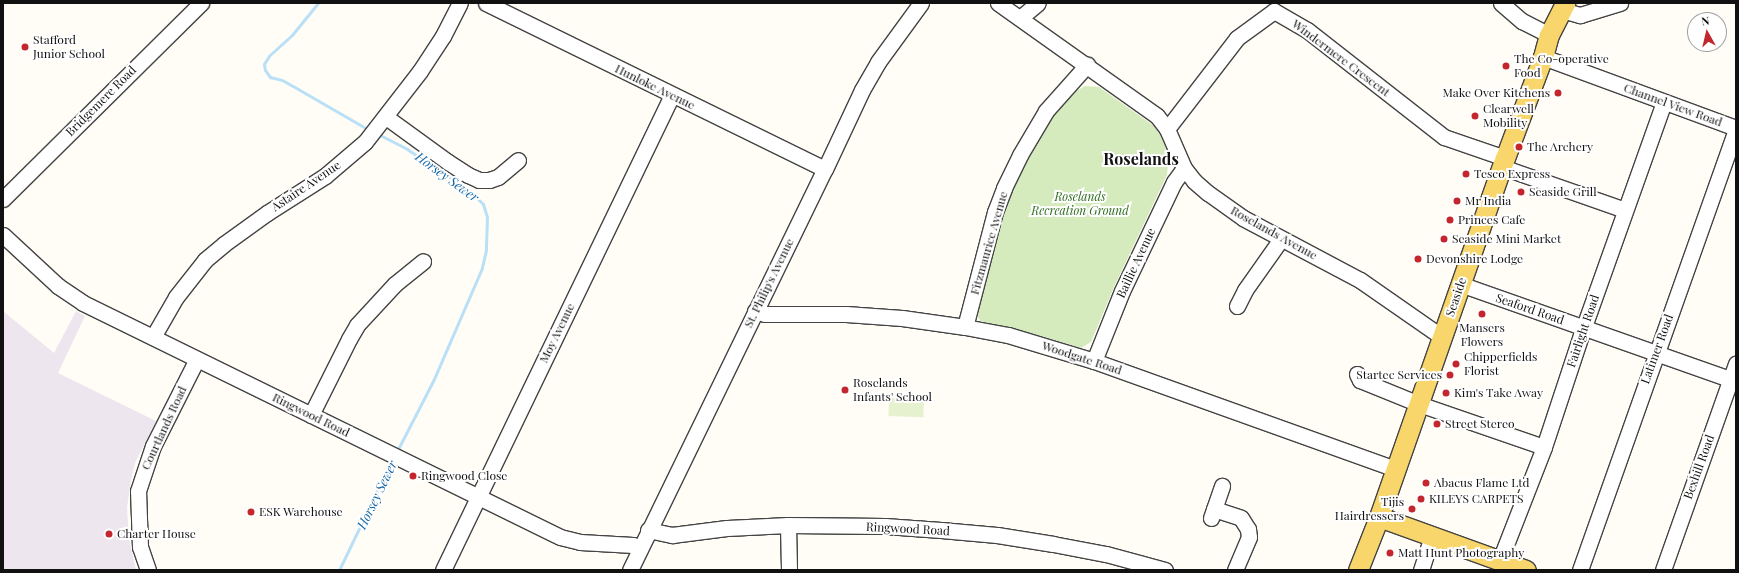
<!DOCTYPE html>
<html>
<head>
<meta charset="utf-8">
<style>
  body { margin:0 }
  #map { position:relative; width:1739px; height:573px; overflow:hidden; background:#fffdf5; font-family:"Playfair Display",serif }
  div>[style] { position:absolute }
  .industrial>* { inset:0; background:#eee6ef }
  .green>* { inset:0; background:#d5ebbd }
  .pitch>* { inset:0; background:#e6f2cf; transform-origin:0 0 }
  .stream>* { height:3px; margin:-1.5px; padding:0 1.5px; transform-origin:1.5px; border-radius:1.5px; background:#b9e0f7 }
  .roads { filter:drop-shadow(1px 0 #444) drop-shadow(-1px 0 #444) drop-shadow(0 1px #444) drop-shadow(0 -1px #444) }
  .minor>* { height:15px; margin:-7.5px; padding:0 7.5px; transform-origin:7.5px; border-radius:7.5px; background:#fff }
  .major>* { height:19px; margin:-9.5px; padding:0 9.5px; transform-origin:9.5px; border-radius:9.5px; background:#f9d66b }
  .dots>* { width:11px; height:11px; translate:-50% -50%; box-sizing:border-box; border:2px solid #fff; border-radius:50% }
  span { translate:-50% -50%; white-space:nowrap; text-align:center; line-height:1.15; -webkit-text-stroke:4px #fff; paint-order:stroke }
  .poi-label { font-size:12px; color:#111 }
  .left { translate:0 -50%; text-align:left }
  .right { translate:-100% -50%; text-align:right }
  .street-label { font-size:12px; color:#111 }
  .park-label { font-size:12px; color:#2f6b1f; font-style:italic }
  .water-label { font-size:13px; color:#1768a6; font-style:italic }
  .district-label { font-size:16px; color:#111; font-weight:700 }
  .frame { position:absolute; inset:0; border:4px solid #111; pointer-events:none }
  .north { position:absolute; left:1687px; top:12px; width:40px; height:40px; box-sizing:border-box; background:#fff; border:1px solid #a0a0a0; border-radius:50%; rotate:352deg; font-size:11px; font-weight:700; line-height:16px; text-align:center; color:#111 }
  .north::after { content:''; display:block; margin:auto; width:14px; height:18px; background:#c4262e; clip-path:polygon(50% 0,100% 100%,50% 72%,0 100%) }
</style>
</head>
<body>
<div id="map">
  <div class="industrial">
    <i style="clip-path:polygon(3px 311px,54px 353px,76px 311px,85px 316px,58px 373px,156px 421px,135px 463px,131px 480px,127px 508px,129px 539px,136px 570px,3px 570px)"></i>
  </div>
  <div class="green">
    <i style="clip-path:polygon(1085px 86px,1099px 87px,1154px 126px,1161px 136px,1167px 151px,1168px 163px,1167px 175px,1114px 287px,1091px 342px,1081px 348px,1045px 337px,981px 321px,978px 318px,978px 309px,989px 256px,1003px 214px,1020px 174px,1037px 139px,1051px 116px,1064px 101px,1078px 90px)"></i>
  </div>
  <div class="pitch">
    <i style="left:889px;top:398px;width:35px;height:18px;rotate:2deg"></i>
  </div>
  <div class="stream">
    <i style="left:318px;top:3px;width:41px;rotate:129.1deg"></i>
    <i style="left:292px;top:35px;width:31px;rotate:138deg"></i>
    <i style="left:269px;top:56px;width:9px;rotate:122deg"></i>
    <i style="left:264px;top:64px;width:6px;rotate:81deg"></i>
    <i style="left:265px;top:70px;width:9px;rotate:54deg"></i>
    <i style="left:270px;top:77px;width:12px;rotate:14deg"></i>
    <i style="left:282px;top:80px;width:18px;rotate:29deg"></i>
    <i style="left:298px;top:89px;width:82px;rotate:30deg"></i>
    <i style="left:378px;top:134px;width:33px;rotate:27deg"></i>
    <i style="left:407px;top:149px;width:81px;rotate:34.5deg"></i>
    <i style="left:474px;top:195px;width:13px;rotate:45deg"></i>
    <i style="left:483px;top:204px;width:14px;rotate:73deg"></i>
    <i style="left:487px;top:217px;width:33px;rotate:92deg"></i>
    <i style="left:486px;top:250px;width:18px;rotate:103deg"></i>
    <i style="left:482px;top:268px;width:123px;rotate:113.4deg"></i>
    <i style="left:433px;top:381px;width:79px;rotate:117.2deg"></i>
    <i style="left:339px;top:570px;width:122px;rotate:-64.3deg"></i>
  </div>
  <div class="roads">
    <div class="minor">
      <i style="left:486px;top:3px;width:377px;rotate:26.1deg"></i>
      <i style="left:998px;top:3px;width:195px;rotate:35.4deg"></i>
      <i style="left:1157px;top:116px;width:16px;rotate:52deg"></i>
      <i style="left:1167px;top:129px;width:43px;rotate:66.4deg"></i>
      <i style="left:1184px;top:168px;width:16px;rotate:52deg"></i>
      <i style="left:1194px;top:181px;width:18px;rotate:41deg"></i>
      <i style="left:1208px;top:193px;width:43px;rotate:35.5deg"></i>
      <i style="left:1243px;top:218px;width:132px;rotate:27.9deg"></i>
      <i style="left:1360px;top:280px;width:100px;rotate:34.8deg"></i>
      <i style="left:1501px;top:3px;width:28px;rotate:41deg"></i>
      <i style="left:1522px;top:21px;width:30px;rotate:27deg"></i>
      <i style="left:1562px;top:10px;width:19px;rotate:16deg"></i>
      <i style="left:1580px;top:15px;width:42px;rotate:-16.7deg"></i>
      <i style="left:1020px;top:18px;width:23px;rotate:-40deg"></i>
      <i style="left:1543px;top:57px;width:206px;rotate:20.2deg"></i>
      <i style="left:386px;top:117px;width:77px;rotate:36deg"></i>
      <i style="left:448px;top:162px;width:24px;rotate:33deg"></i>
      <i style="left:468px;top:175px;width:12px;rotate:24deg"></i>
      <i style="left:479px;top:180px;width:10px"></i>
      <i style="left:489px;top:180px;width:9px;rotate:-18deg"></i>
      <i style="left:498px;top:177px;width:26px;rotate:-40deg"></i>
      <i style="left:1167px;top:129px;width:115px;rotate:-52.4deg"></i>
      <i style="left:1237px;top:38px;width:46px;rotate:-36.1deg"></i>
      <i style="left:1274px;top:11px;width:38px;rotate:30deg"></i>
      <i style="left:1307px;top:30px;width:174px;rotate:38deg"></i>
      <i style="left:1444px;top:137px;width:65px;rotate:19deg"></i>
      <i style="left:1502px;top:167px;width:130px;rotate:19.3deg"></i>
      <i style="left:3px;top:199px;width:279px;rotate:-44.7deg"></i>
      <i style="left:3px;top:235px;width:75px;rotate:42.8deg"></i>
      <i style="left:58px;top:286px;width:30px;rotate:34deg"></i>
      <i style="left:83px;top:303px;width:531px;rotate:26.13deg"></i>
      <i style="left:560px;top:537px;width:21px;rotate:14deg"></i>
      <i style="left:580px;top:542px;width:53px;rotate:3.2deg"></i>
      <i style="left:633px;top:545px;width:8px;rotate:30deg"></i>
      <i style="left:1460px;top:284px;width:293px;rotate:19.4deg"></i>
      <i style="left:1237px;top:306px;width:18px;rotate:-63deg"></i>
      <i style="left:1245px;top:290px;width:62px;rotate:-54.8deg"></i>
      <i style="left:755px;top:311px;width:10px;rotate:17deg"></i>
      <i style="left:765px;top:314px;width:81px"></i>
      <i style="left:846px;top:314px;width:56px;rotate:4.1deg"></i>
      <i style="left:902px;top:318px;width:64px;rotate:8.1deg"></i>
      <i style="left:965px;top:327px;width:44px;rotate:10.5deg"></i>
      <i style="left:1008px;top:335px;width:90px;rotate:16.8deg"></i>
      <i style="left:1094px;top:361px;width:321px;rotate:19.7deg"></i>
      <i style="left:965px;top:327px;width:119px;rotate:-75.4deg"></i>
      <i style="left:995px;top:212px;width:26px;rotate:-69deg"></i>
      <i style="left:1004px;top:188px;width:37px;rotate:-64deg"></i>
      <i style="left:1020px;top:155px;width:51px;rotate:-59.4deg"></i>
      <i style="left:1046px;top:111px;width:62px;rotate:-48.3deg"></i>
      <i style="left:153px;top:337px;width:46px;rotate:-60.1deg"></i>
      <i style="left:176px;top:297px;width:47px;rotate:-51.9deg"></i>
      <i style="left:205px;top:260px;width:25px;rotate:-40deg"></i>
      <i style="left:224px;top:244px;width:53px;rotate:-35.8deg"></i>
      <i style="left:267px;top:213px;width:69px;rotate:-32.5deg"></i>
      <i style="left:325px;top:176px;width:52px;rotate:-40.4deg"></i>
      <i style="left:365px;top:142px;width:90px;rotate:-52.2deg"></i>
      <i style="left:420px;top:71px;width:42px;rotate:-56.7deg"></i>
      <i style="left:443px;top:36px;width:37px;rotate:-63deg"></i>
      <i style="left:1094px;top:361px;width:75px;rotate:-68.2deg"></i>
      <i style="left:1122px;top:291px;width:121px;rotate:-64.5deg"></i>
      <i style="left:1174px;top:182px;width:17px;rotate:-54deg"></i>
      <i style="left:1357px;top:374px;width:7px;rotate:63deg"></i>
      <i style="left:1360px;top:380px;width:64px;rotate:22.1deg"></i>
      <i style="left:1419px;top:404px;width:132px;rotate:19deg"></i>
      <i style="left:311px;top:415px;width:85px;rotate:-63.4deg"></i>
      <i style="left:349px;top:339px;width:16px;rotate:-60deg"></i>
      <i style="left:357px;top:325px;width:56px;rotate:-47.2deg"></i>
      <i style="left:395px;top:284px;width:36px;rotate:-39deg"></i>
      <i style="left:1214px;top:509px;width:28px;rotate:18deg"></i>
      <i style="left:1241px;top:518px;width:13px;rotate:58deg"></i>
      <i style="left:1248px;top:529px;width:8px;rotate:83deg"></i>
      <i style="left:1249px;top:537px;width:36px;rotate:113deg"></i>
      <i style="left:1211px;top:518px;width:34px;rotate:-71deg"></i>
      <i style="left:788px;top:525px;width:45px;rotate:88.7deg"></i>
      <i style="left:648px;top:530px;width:25px;rotate:12deg"></i>
      <i style="left:672px;top:535px;width:55px;rotate:-7.3deg"></i>
      <i style="left:727px;top:528px;width:61px;rotate:-2.8deg"></i>
      <i style="left:788px;top:525px;width:97px;rotate:0.6deg"></i>
      <i style="left:885px;top:526px;width:56px;rotate:4.1deg"></i>
      <i style="left:941px;top:530px;width:56px;rotate:5.1deg"></i>
      <i style="left:997px;top:535px;width:57px;rotate:9.1deg"></i>
      <i style="left:1053px;top:544px;width:54px;rotate:10.7deg"></i>
      <i style="left:1106px;top:554px;width:61px;rotate:15.2deg"></i>
      <i style="left:1500px;top:560px;width:121px;rotate:-68.7deg"></i>
      <i style="left:1544px;top:447px;width:118px;rotate:-71.7deg"></i>
      <i style="left:1581px;top:335px;width:247px;rotate:-70.4deg"></i>
      <i style="left:148px;top:570px;width:24px;rotate:-109deg"></i>
      <i style="left:140px;top:547px;width:56px;rotate:-92deg"></i>
      <i style="left:138px;top:491px;width:47px;rotate:-71.6deg"></i>
      <i style="left:153px;top:446px;width:97px;rotate:-63.2deg"></i>
      <i style="left:443px;top:570px;width:527px;rotate:-64.26deg"></i>
      <i style="left:630px;top:570px;width:446px;rotate:-64.1deg"></i>
      <i style="left:825px;top:169px;width:87px;rotate:-64.9deg"></i>
      <i style="left:862px;top:90px;width:32px;rotate:-60deg"></i>
      <i style="left:878px;top:62px;width:73px;rotate:-53.9deg"></i>
      <i style="left:1421px;top:570px;width:36px;rotate:-72deg"></i>
      <i style="left:1580px;top:570px;width:468px;rotate:-70.5deg"></i>
      <i style="left:1663px;top:570px;width:219px;rotate:-70.5deg"></i>
    </div>
    <div class="major">
      <i style="left:1379px;top:517px;width:156px;rotate:19.8deg"></i>
      <i style="left:1358px;top:570px;width:57px;rotate:-68.4deg"></i>
      <i style="left:1379px;top:517px;width:380px;rotate:-70.7deg"></i>
      <i style="left:1505px;top:158px;width:108px;rotate:-69.4deg"></i>
      <i style="left:1543px;top:57px;width:23px;rotate:-75deg"></i>
      <i style="left:1549px;top:35px;width:36px;rotate:-63deg"></i>
    </div>
  </div>
  <div class="dots">
    <i style="left:25px;top:47px;background:#c4262e"></i>
    <i style="left:1506px;top:66px;background:#c4262e"></i>
    <i style="left:1558px;top:93px;background:#c4262e"></i>
    <i style="left:1475px;top:116px;background:#c4262e"></i>
    <i style="left:1519px;top:147px;background:#c4262e"></i>
    <i style="left:1466px;top:174px;background:#c4262e"></i>
    <i style="left:1521px;top:192px;background:#c4262e"></i>
    <i style="left:1457px;top:201px;background:#c4262e"></i>
    <i style="left:1450px;top:220px;background:#c4262e"></i>
    <i style="left:1444px;top:239px;background:#c4262e"></i>
    <i style="left:1418px;top:259px;background:#c4262e"></i>
    <i style="left:1482px;top:314px;background:#c4262e"></i>
    <i style="left:1456px;top:364px;background:#c4262e"></i>
    <i style="left:1450px;top:375px;background:#c4262e"></i>
    <i style="left:845px;top:390px;background:#c4262e"></i>
    <i style="left:1446px;top:393px;background:#c4262e"></i>
    <i style="left:1437px;top:424px;background:#c4262e"></i>
    <i style="left:413px;top:476px;background:#c4262e"></i>
    <i style="left:1426px;top:483px;background:#c4262e"></i>
    <i style="left:1421px;top:499px;background:#c4262e"></i>
    <i style="left:1412px;top:509px;background:#c4262e"></i>
    <i style="left:251px;top:512px;background:#c4262e"></i>
    <i style="left:109px;top:534px;background:#c4262e"></i>
    <i style="left:1390px;top:553px;background:#c4262e"></i>
  </div>
  <div class="poi-label">
    <span class="left" style="left:33px;top:47px">Stafford<br>Junior School</span>
    <span class="left" style="left:1514px;top:66px">The Co-operative<br>Food</span>
    <span class="right" style="left:1550px;top:93px">Make Over Kitchens</span>
    <span class="left" style="left:1483px;top:116px">Clearwell<br>Mobility</span>
    <span class="left" style="left:1527px;top:147px">The Archery</span>
    <span class="left" style="left:1474px;top:174px">Tesco Express</span>
    <span class="left" style="left:1529px;top:192px">Seaside Grill</span>
    <span class="left" style="left:1465px;top:201px">Mr India</span>
    <span class="left" style="left:1458px;top:220px">Princes Cafe</span>
    <span class="left" style="left:1452px;top:239px">Seaside Mini Market</span>
    <span class="left" style="left:1426px;top:259px">Devonshire Lodge</span>
    <span style="left:1482px;top:335px">Mansers<br>Flowers</span>
    <span class="left" style="left:1464px;top:364px">Chipperfields<br>Florist</span>
    <span class="right" style="left:1442px;top:375px">Startec Services</span>
    <span class="left" style="left:853px;top:390px">Roselands<br>Infants' School</span>
    <span class="left" style="left:1454px;top:393px">Kim's Take Away</span>
    <span class="left" style="left:1445px;top:424px">Street Stereo</span>
    <span class="left" style="left:421px;top:476px">Ringwood Close</span>
    <span class="left" style="left:1434px;top:483px">Abacus Flame Ltd</span>
    <span class="left" style="left:1429px;top:499px">KILEYS CARPETS</span>
    <span class="right" style="left:1404px;top:509px">Tijis<br>Hairdressers</span>
    <span class="left" style="left:259px;top:512px">ESK Warehouse</span>
    <span class="left" style="left:117px;top:534px">Charter House</span>
    <span class="left" style="left:1398px;top:553px">Matt Hunt Photography</span>
  </div>
  <div class="street-label">
    <span style="left:1341px;top:58px;rotate:37deg">Windermere Crescent</span>
    <span style="left:655px;top:87px;rotate:26deg">Hunloke Avenue</span>
    <span style="left:101px;top:101px;rotate:-45deg">Bridgemere Road</span>
    <span style="left:1673px;top:105px;rotate:20deg">Channel View Road</span>
    <span style="left:306px;top:186px;rotate:-34deg">Astaire Avenue</span>
    <span style="left:1274px;top:233px;rotate:29deg">Roselands Avenue</span>
    <span style="left:989px;top:243px;rotate:-74deg">Fitzmaurice Avenue</span>
    <span style="left:1136px;top:263px;rotate:-65deg">Baillie Avenue</span>
    <span style="left:769px;top:283px;rotate:-64deg">St. Philip's Avenue</span>
    <span style="left:1456px;top:297px;rotate:-71deg">Seaside</span>
    <span style="left:1530px;top:309px;rotate:19deg">Seaford Road</span>
    <span style="left:1583px;top:331px;rotate:-71deg">Fairlight Road</span>
    <span style="left:557px;top:333px;rotate:-64deg">Moy Avenue</span>
    <span style="left:1657px;top:349px;rotate:-70deg">Latimer Road</span>
    <span style="left:1082px;top:358px;rotate:18deg">Woodgate Road</span>
    <span style="left:311px;top:415px;rotate:26deg">Ringwood Road</span>
    <span style="left:164px;top:428px;rotate:-65deg">Courtlands Road</span>
    <span style="left:1699px;top:467px;rotate:-70deg">Bexhill Road</span>
    <span style="left:908px;top:529px;rotate:3deg">Ringwood Road</span>
  </div>
  <div class="park-label">
    <span style="left:1080px;top:204px">Roselands<br>Recreation Ground</span>
  </div>
  <div class="water-label">
    <span style="left:447px;top:177px;rotate:36deg">Horsey Sewer</span>
    <span style="left:377px;top:495px;rotate:-64deg">Horsey Sewer</span>
  </div>
  <div class="district-label">
    <span style="left:1141px;top:159px">Roselands</span>
  </div>
  <div class="frame"></div>
  <div class="north">N</div>
</div>
</body>
</html>
